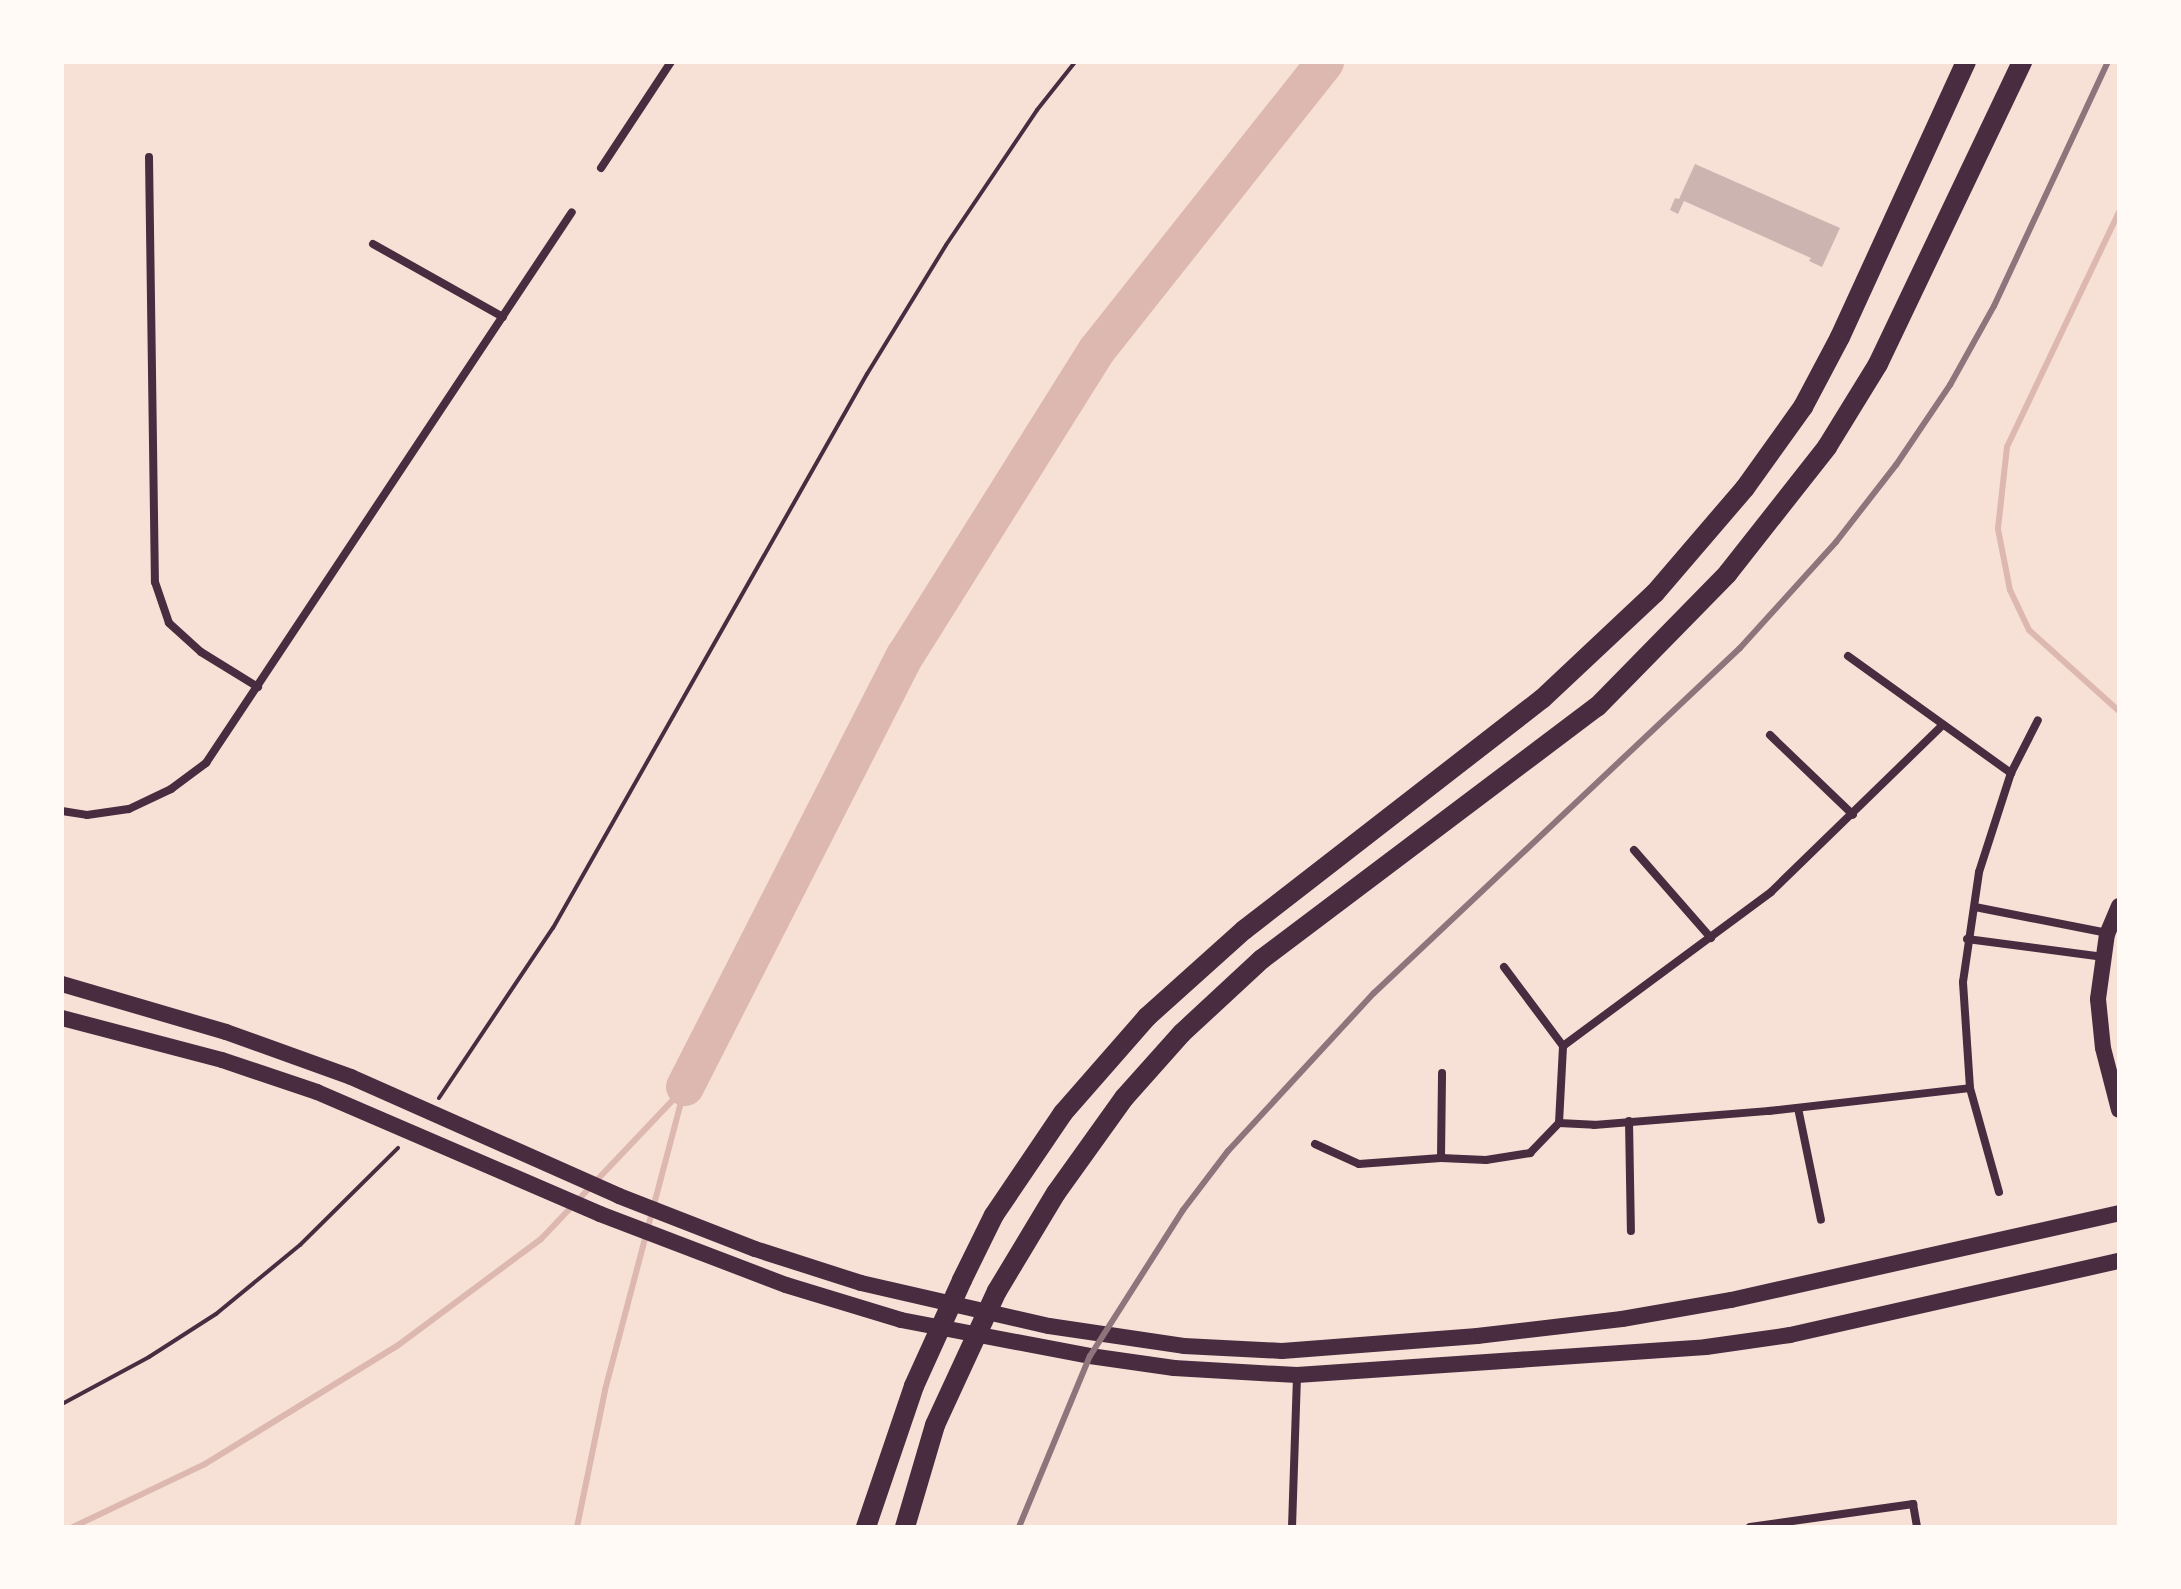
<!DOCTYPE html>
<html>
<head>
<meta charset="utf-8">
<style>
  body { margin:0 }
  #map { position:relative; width:2181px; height:1589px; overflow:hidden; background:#f7e1d7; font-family:"DejaVu Sans",sans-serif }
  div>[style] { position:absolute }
  .stream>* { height:6px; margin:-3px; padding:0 3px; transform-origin:3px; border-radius:3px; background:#dcb8b0 }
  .river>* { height:38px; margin:-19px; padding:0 19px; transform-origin:19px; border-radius:19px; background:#dcb8b0 }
  .building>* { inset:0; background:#ccb4b1 }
  .path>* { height:4px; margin:-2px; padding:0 2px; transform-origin:2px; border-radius:2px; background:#4a2c40 }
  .minor>* { height:8px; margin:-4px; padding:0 4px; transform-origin:4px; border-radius:4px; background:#4a2c40 }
  .secondary>* { height:16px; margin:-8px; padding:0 8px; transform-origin:8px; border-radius:8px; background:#4a2c40 }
  .primary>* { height:20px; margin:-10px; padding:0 10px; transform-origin:10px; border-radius:10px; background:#4a2c40 }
  .rail>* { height:6px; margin:-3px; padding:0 3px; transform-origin:3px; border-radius:3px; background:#8f747c }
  span { translate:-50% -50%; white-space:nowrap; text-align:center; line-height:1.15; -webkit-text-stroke:7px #fffaf5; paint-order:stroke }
  .frame { position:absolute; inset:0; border:64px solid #fffaf5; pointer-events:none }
</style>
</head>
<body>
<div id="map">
  <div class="stream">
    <i style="left:2119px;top:212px;width:260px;rotate:115.5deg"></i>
    <i style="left:2007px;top:447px;width:82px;rotate:96.3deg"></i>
    <i style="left:1998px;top:529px;width:62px;rotate:78.9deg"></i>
    <i style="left:2010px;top:590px;width:44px;rotate:64.6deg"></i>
    <i style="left:2029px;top:630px;width:121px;rotate:42deg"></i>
    <i style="left:73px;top:1527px;width:146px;rotate:-25.5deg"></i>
    <i style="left:205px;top:1464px;width:225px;rotate:-31.6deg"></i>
    <i style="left:397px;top:1346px;width:179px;rotate:-36.6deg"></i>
    <i style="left:541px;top:1239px;width:209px;rotate:-46.5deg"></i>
    <i style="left:577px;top:1527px;width:140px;rotate:-78.4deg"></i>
    <i style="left:605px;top:1390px;width:310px;rotate:-75.2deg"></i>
  </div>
  <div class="river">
    <i style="left:685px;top:1087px;width:484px;rotate:-63deg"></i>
    <i style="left:905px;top:656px;width:361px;rotate:-57.9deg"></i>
    <i style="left:1097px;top:350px;width:367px;rotate:-51.6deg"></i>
  </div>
  <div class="building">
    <i style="clip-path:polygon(1695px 164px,1840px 228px,1822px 267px,1809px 261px,1811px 258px,1684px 201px,1678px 214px,1670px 210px,1675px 198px,1679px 199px)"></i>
  </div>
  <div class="path">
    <i style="left:439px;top:1098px;width:205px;rotate:-56.2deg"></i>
    <i style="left:553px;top:928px;width:637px;rotate:-60.46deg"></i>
    <i style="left:867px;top:374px;width:151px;rotate:-58.5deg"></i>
    <i style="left:946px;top:245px;width:163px;rotate:-56deg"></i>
    <i style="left:1037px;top:110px;width:61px;rotate:-51.6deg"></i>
    <i style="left:62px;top:1404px;width:99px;rotate:-28.4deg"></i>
    <i style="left:149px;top:1357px;width:80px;rotate:-32.7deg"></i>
    <i style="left:216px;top:1314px;width:109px;rotate:-39.4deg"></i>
    <i style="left:300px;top:1245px;width:138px;rotate:-44.7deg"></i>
  </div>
  <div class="minor">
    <i style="left:149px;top:157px;width:425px;rotate:89.2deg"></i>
    <i style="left:155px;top:582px;width:43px;rotate:71.1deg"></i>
    <i style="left:169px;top:623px;width:43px;rotate:42.2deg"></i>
    <i style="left:201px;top:652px;width:67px;rotate:31.6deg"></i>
    <i style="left:601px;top:168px;width:127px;rotate:-56.6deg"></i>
    <i style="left:373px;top:244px;width:149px;rotate:29.3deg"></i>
    <i style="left:1848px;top:656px;width:201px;rotate:35.7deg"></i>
    <i style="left:1770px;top:735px;width:115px;rotate:43.9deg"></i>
    <i style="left:62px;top:811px;width:25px;rotate:9deg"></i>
    <i style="left:87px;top:815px;width:42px;rotate:-8.1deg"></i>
    <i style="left:129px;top:809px;width:47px;rotate:-25.5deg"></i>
    <i style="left:171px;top:789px;width:44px;rotate:-36.6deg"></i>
    <i style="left:206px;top:763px;width:661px;rotate:-56.41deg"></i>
    <i style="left:1634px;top:850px;width:117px;rotate:48.8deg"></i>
    <i style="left:1975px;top:907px;width:135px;rotate:11.1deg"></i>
    <i style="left:1967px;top:939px;width:138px;rotate:7.5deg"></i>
    <i style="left:1504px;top:967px;width:99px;rotate:53.2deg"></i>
    <i style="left:1798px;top:1108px;width:114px;rotate:78.4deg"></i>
    <i style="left:1629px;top:1121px;width:110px;rotate:89deg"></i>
    <i style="left:1559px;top:1123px;width:77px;rotate:-87deg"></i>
    <i style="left:1563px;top:1046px;width:259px;rotate:-36.5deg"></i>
    <i style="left:1771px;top:892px;width:240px;rotate:-44.2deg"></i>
    <i style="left:1315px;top:1144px;width:48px;rotate:24.4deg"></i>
    <i style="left:1359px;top:1164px;width:82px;rotate:-4.2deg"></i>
    <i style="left:1441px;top:1158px;width:45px;rotate:2.5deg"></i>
    <i style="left:1486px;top:1160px;width:45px;rotate:-9deg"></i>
    <i style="left:1530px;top:1153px;width:42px;rotate:-46deg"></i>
    <i style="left:1559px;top:1123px;width:35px;rotate:3deg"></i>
    <i style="left:1594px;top:1125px;width:176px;rotate:-4.6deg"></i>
    <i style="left:1769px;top:1111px;width:202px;rotate:-6.5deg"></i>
    <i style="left:1441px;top:1158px;width:85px;rotate:-89.3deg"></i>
    <i style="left:1999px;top:1192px;width:108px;rotate:-105.6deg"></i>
    <i style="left:1970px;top:1088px;width:106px;rotate:-93.8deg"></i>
    <i style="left:1963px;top:982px;width:111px;rotate:-81.7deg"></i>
    <i style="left:1979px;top:872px;width:104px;rotate:-72.1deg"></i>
    <i style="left:2011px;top:773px;width:59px;rotate:-63deg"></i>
    <i style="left:1292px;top:1527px;width:151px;rotate:-88.1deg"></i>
    <i style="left:1750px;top:1527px;width:165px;rotate:-8deg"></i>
    <i style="left:1913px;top:1504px;width:23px;rotate:80deg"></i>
  </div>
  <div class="secondary">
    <i style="left:2119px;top:906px;width:30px;rotate:113deg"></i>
    <i style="left:2107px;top:934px;width:66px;rotate:97.9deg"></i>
    <i style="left:2098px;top:999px;width:49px;rotate:84.2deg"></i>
    <i style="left:2103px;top:1048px;width:64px;rotate:75.5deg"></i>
    <i style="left:62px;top:984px;width:171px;rotate:16.3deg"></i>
    <i style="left:226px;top:1032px;width:133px;rotate:19.8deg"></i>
    <i style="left:351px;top:1077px;width:293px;rotate:23.9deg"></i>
    <i style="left:619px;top:1196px;width:146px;rotate:21.3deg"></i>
    <i style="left:755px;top:1249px;width:111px;rotate:17.8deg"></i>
    <i style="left:861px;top:1283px;width:193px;rotate:12.9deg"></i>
    <i style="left:1049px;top:1326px;width:136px;rotate:8.4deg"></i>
    <i style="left:1184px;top:1346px;width:98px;rotate:2.9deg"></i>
    <i style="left:1282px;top:1351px;width:196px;rotate:-4.4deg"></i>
    <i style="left:1477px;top:1336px;width:146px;rotate:-6.7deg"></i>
    <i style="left:1622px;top:1319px;width:111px;rotate:-9.9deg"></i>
    <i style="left:1731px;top:1300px;width:398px;rotate:-12.6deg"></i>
    <i style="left:62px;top:1018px;width:165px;rotate:14.7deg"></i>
    <i style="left:222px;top:1060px;width:100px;rotate:18.6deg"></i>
    <i style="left:317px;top:1092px;width:308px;rotate:23.3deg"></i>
    <i style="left:600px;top:1214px;width:199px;rotate:20.9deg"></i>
    <i style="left:786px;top:1285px;width:120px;rotate:16.9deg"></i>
    <i style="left:901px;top:1320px;width:192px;rotate:10.8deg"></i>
    <i style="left:1090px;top:1356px;width:85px;rotate:8.1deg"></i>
    <i style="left:1174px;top:1368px;width:123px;rotate:3.3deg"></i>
    <i style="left:1297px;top:1375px;width:410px;rotate:-3.9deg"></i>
    <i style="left:1706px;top:1347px;width:85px;rotate:-8.1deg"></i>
    <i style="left:1790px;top:1335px;width:337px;rotate:-12.7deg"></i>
  </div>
  <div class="primary">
    <i style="left:866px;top:1527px;width:149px;rotate:-71.2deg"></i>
    <i style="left:914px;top:1386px;width:116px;rotate:-65.6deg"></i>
    <i style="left:962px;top:1280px;width:72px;rotate:-63.8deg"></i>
    <i style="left:994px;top:1215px;width:123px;rotate:-55.9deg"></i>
    <i style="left:1063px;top:1113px;width:128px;rotate:-48.8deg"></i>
    <i style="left:1147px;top:1017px;width:130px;rotate:-41.9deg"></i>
    <i style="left:1244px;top:930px;width:377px;rotate:-37.8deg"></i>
    <i style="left:1542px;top:699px;width:155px;rotate:-43.2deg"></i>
    <i style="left:1655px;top:593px;width:138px;rotate:-49.4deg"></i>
    <i style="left:1745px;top:488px;width:100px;rotate:-54.4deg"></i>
    <i style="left:1803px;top:407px;width:79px;rotate:-62.1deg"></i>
    <i style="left:1840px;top:337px;width:302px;rotate:-65.4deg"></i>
    <i style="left:905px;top:1527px;width:106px;rotate:-73.6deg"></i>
    <i style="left:935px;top:1425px;width:148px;rotate:-65.2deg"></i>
    <i style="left:997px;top:1291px;width:114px;rotate:-59deg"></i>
    <i style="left:1056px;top:1193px;width:117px;rotate:-54.4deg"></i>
    <i style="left:1124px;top:1098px;width:87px;rotate:-48.3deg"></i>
    <i style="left:1182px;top:1033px;width:109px;rotate:-42.8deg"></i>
    <i style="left:1262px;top:959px;width:419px;rotate:-37deg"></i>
    <i style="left:1597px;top:707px;width:187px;rotate:-45.6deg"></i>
    <i style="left:1728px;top:573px;width:160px;rotate:-51.8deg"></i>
    <i style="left:1827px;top:447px;width:97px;rotate:-58.4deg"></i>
    <i style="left:1878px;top:364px;width:335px;rotate:-64.5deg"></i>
  </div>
  <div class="rail">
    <i style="left:1019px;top:1527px;width:185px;rotate:-67.5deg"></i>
    <i style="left:1090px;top:1356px;width:173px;rotate:-57.5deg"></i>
    <i style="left:1183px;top:1210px;width:74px;rotate:-52.7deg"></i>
    <i style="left:1228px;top:1151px;width:215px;rotate:-47.3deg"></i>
    <i style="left:1374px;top:993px;width:503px;rotate:-43.31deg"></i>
    <i style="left:1740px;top:648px;width:143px;rotate:-47.8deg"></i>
    <i style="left:1836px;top:542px;width:98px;rotate:-52.1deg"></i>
    <i style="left:1896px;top:465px;width:97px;rotate:-56deg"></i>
    <i style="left:1950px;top:385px;width:90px;rotate:-60.9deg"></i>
    <i style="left:1994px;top:306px;width:269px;rotate:-65deg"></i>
  </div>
  <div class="frame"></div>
</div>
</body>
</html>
